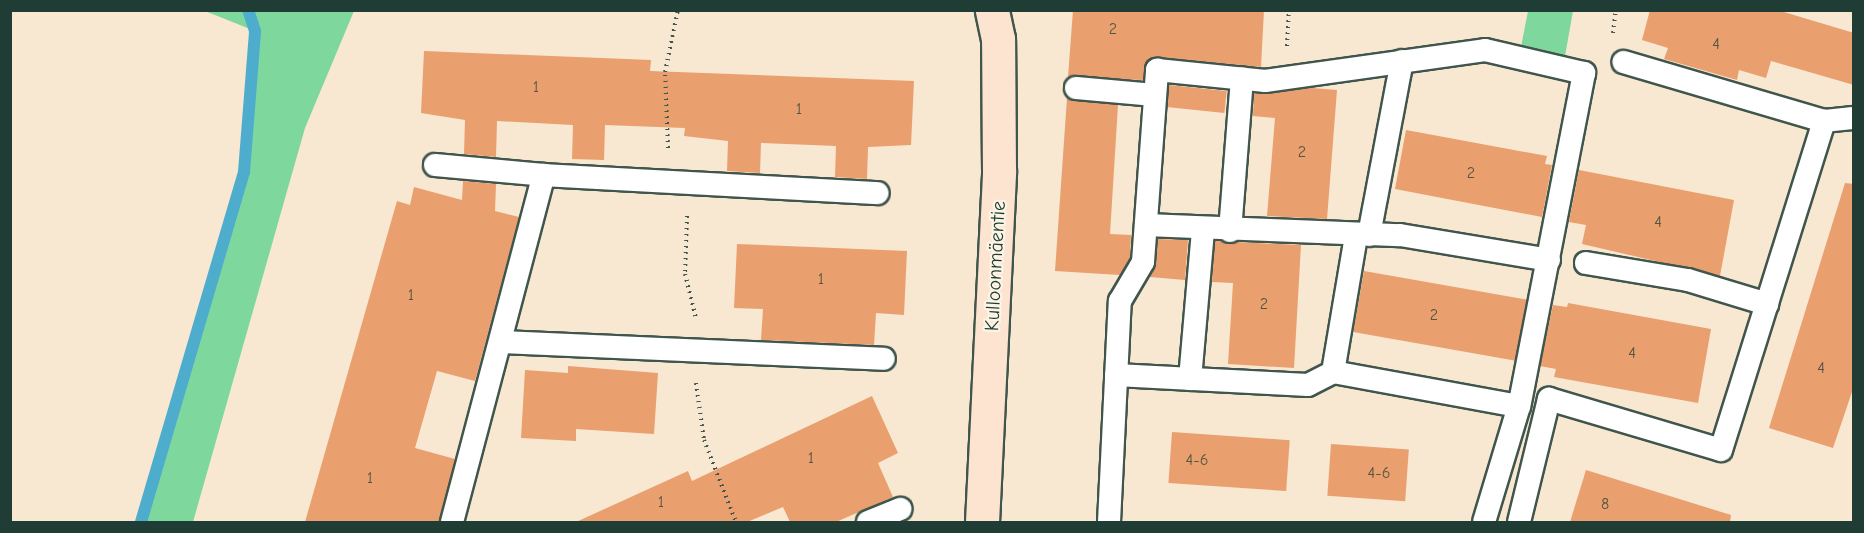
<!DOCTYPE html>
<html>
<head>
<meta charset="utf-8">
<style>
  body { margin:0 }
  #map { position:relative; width:1864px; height:533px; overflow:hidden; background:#f8e7d1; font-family:"Comic Neue",sans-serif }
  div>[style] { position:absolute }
  .green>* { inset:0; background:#7ed89e }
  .stream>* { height:12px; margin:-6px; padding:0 6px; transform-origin:6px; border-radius:6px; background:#4eaccd }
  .building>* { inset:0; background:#ea9f6f; transform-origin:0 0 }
  .path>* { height:4px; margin-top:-2px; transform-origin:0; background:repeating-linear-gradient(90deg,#40564c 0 1.5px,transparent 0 6px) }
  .roads { filter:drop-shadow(2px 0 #40564c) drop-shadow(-2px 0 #40564c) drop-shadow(0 2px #40564c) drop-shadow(0 -2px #40564c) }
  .lane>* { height:22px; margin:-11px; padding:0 11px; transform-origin:11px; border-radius:11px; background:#fff }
  .secondary>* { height:33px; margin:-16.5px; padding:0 16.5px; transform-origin:16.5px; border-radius:16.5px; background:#fde4d1 }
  span { translate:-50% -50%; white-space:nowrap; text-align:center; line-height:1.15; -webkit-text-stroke:4.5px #fcf5e5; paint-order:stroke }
  .number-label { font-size:16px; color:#525643 }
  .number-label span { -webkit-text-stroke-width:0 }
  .street-label { font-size:20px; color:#1f3d34 }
  .frame { position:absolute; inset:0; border:12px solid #1f3d34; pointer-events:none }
</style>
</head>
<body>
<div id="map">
  <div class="green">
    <i style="clip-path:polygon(205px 11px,354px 11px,305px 128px,193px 522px,141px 522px,244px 172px,255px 31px)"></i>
    <i style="clip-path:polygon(1528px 11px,1573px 11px,1565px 56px,1521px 47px)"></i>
  </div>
  <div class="stream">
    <i style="left:141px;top:522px;width:365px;rotate:-73.6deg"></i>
    <i style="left:244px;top:172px;width:141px;rotate:-85.5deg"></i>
    <i style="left:255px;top:31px;width:22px;rotate:-108deg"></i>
  </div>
  <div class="building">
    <i style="clip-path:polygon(1073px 10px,1264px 10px,1261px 67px,1158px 57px,1146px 63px,1143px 80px,1068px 77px)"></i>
    <i style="clip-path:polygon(1650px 10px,1777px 10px,1854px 33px,1854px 85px,1771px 61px,1766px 78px,1739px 70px,1737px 80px,1664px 59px,1668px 48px,1642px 40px)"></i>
    <i style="clip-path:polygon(424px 51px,651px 60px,650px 71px,914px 81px,911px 145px,868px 147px,867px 179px,835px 177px,836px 146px,761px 143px,760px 173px,727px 171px,728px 141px,684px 136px,685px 128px,605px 125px,604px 160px,572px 159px,573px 125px,497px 121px,496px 157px,464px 154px,465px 120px,421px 113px)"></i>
    <i style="left:1169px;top:85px;width:58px;height:22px;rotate:6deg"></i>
    <i style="clip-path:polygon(1312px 88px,1337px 90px,1327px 219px,1267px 216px,1275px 118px,1253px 116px,1254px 93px)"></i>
    <i style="clip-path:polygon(1067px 98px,1118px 105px,1110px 234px,1131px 235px,1130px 258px,1120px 275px,1055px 271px)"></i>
    <i style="clip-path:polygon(1406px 130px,1547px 156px,1545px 164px,1552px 165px,1542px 217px,1395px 189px)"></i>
    <i style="clip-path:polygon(1579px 170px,1734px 200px,1720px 276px,1582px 244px,1586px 225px,1569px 222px)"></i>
    <i style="clip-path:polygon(463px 181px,496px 184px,495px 211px,519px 217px,475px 381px,437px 371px,415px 448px,455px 459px,439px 522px,305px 522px,397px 201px,410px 205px,414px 187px,462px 200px)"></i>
    <i style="clip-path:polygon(1845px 183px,1854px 184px,1854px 386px,1833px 448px,1769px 428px)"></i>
    <i style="clip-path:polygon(1158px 239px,1188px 240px,1185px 280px,1150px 277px)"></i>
    <i style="clip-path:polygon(1215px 241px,1301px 245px,1294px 368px,1228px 364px,1233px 283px,1212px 282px)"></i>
    <i style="clip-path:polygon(737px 244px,907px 251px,904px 315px,876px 313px,874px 345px,761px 340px,763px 309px,734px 308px)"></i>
    <i style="left:1364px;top:271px;width:165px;height:62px;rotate:10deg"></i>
    <i style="clip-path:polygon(1568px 303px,1711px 329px,1698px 403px,1554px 377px,1556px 369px,1540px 366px,1553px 305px,1567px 307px)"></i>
    <i style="clip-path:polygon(568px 366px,658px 373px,654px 434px,576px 429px,576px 441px,521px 438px,525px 370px,568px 373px)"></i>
    <i style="clip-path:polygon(872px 396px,898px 453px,878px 463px,893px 497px,836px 522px,790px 522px,783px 507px,747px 522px,576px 522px,688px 471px,692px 481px)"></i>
    <i style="left:1172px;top:432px;width:118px;height:51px;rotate:4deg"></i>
    <i style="left:1331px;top:444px;width:78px;height:52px;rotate:4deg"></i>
    <i style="clip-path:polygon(1586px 470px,1731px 515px,1730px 522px,1570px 522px)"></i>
  </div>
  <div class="path">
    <i style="left:1613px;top:33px;width:23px;rotate:-83deg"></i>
    <i style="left:1287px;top:46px;width:36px;rotate:-87deg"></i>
    <i style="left:668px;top:148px;width:76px;rotate:-92.3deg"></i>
    <i style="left:665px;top:72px;width:63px;rotate:-78.2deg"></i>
    <i style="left:687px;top:216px;width:58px;rotate:92deg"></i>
    <i style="left:685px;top:274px;width:45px;rotate:76deg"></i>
    <i style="left:696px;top:383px;width:58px;rotate:82deg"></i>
    <i style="left:704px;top:440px;width:88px;rotate:68.7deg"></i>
  </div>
  <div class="roads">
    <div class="lane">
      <i style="left:1076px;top:88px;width:79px;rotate:5.1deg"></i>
      <i style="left:1824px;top:121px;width:30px;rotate:-6deg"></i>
      <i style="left:435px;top:165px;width:109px;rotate:5.2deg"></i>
      <i style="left:1146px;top:225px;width:254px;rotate:2.3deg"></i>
      <i style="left:1400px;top:235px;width:151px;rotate:9.5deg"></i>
      <i style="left:1230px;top:231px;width:153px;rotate:-85.5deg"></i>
      <i style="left:1369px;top:235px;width:177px;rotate:-79.3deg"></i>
      <i style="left:1586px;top:263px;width:103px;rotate:9.5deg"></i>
      <i style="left:1688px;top:280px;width:83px;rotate:16.9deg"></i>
      <i style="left:501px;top:342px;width:383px;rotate:2.5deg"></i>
      <i style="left:1333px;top:372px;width:138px;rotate:-80.4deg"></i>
      <i style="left:1116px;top:375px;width:192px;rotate:3deg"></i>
      <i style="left:1308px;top:385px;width:28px;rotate:-27deg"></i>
      <i style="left:1333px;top:372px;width:189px;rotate:10.4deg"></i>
      <i style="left:1190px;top:379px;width:151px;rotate:-85deg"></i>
      <i style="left:452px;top:522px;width:359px;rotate:-75.2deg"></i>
      <i style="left:544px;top:175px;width:334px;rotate:3.1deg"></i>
      <i style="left:868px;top:522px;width:35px;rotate:-22deg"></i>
      <i style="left:1109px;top:522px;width:221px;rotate:-87.2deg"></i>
      <i style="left:1120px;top:301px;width:45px;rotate:-59.5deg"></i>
      <i style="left:1143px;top:262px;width:193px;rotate:-85.8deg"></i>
      <i style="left:1157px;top:70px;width:109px;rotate:5.8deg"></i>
      <i style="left:1265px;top:81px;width:222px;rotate:-8deg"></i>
      <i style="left:1485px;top:50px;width:102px;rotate:13.1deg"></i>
      <i style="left:1584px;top:73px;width:339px;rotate:101deg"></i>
      <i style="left:1519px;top:406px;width:121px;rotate:106.8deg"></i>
      <i style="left:1519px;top:522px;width:127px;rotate:-76.3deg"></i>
      <i style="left:1549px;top:399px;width:179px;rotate:16.5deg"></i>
      <i style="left:1721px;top:450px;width:345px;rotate:-72.6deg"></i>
      <i style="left:1824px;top:121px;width:209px;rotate:-163.6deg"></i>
    </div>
    <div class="secondary">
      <i style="left:982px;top:522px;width:352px;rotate:-87.2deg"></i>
      <i style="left:999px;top:170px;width:131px;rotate:-90.4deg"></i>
      <i style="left:998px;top:39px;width:30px;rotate:-102deg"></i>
    </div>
  </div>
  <div class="number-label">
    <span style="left:1113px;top:29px">2</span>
    <span style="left:1716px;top:44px">4</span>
    <span style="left:536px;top:87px">1</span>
    <span style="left:799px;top:109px">1</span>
    <span style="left:1302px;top:152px">2</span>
    <span style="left:1471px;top:173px">2</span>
    <span style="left:1658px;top:222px">4</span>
    <span style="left:821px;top:279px">1</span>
    <span style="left:411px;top:295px">1</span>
    <span style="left:1264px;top:304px">2</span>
    <span style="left:1434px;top:315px">2</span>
    <span style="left:1632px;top:353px">4</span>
    <span style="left:1821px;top:368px">4</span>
    <span style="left:811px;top:458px">1</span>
    <span style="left:1197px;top:460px">4-6</span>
    <span style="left:1379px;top:473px">4-6</span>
    <span style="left:370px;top:478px">1</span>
    <span style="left:661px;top:502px">1</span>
    <span style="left:1605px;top:504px">8</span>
  </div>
  <div class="street-label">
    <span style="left:995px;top:266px;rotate:-87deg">Kulloonmäentie</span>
  </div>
  <div class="frame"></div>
</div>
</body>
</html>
